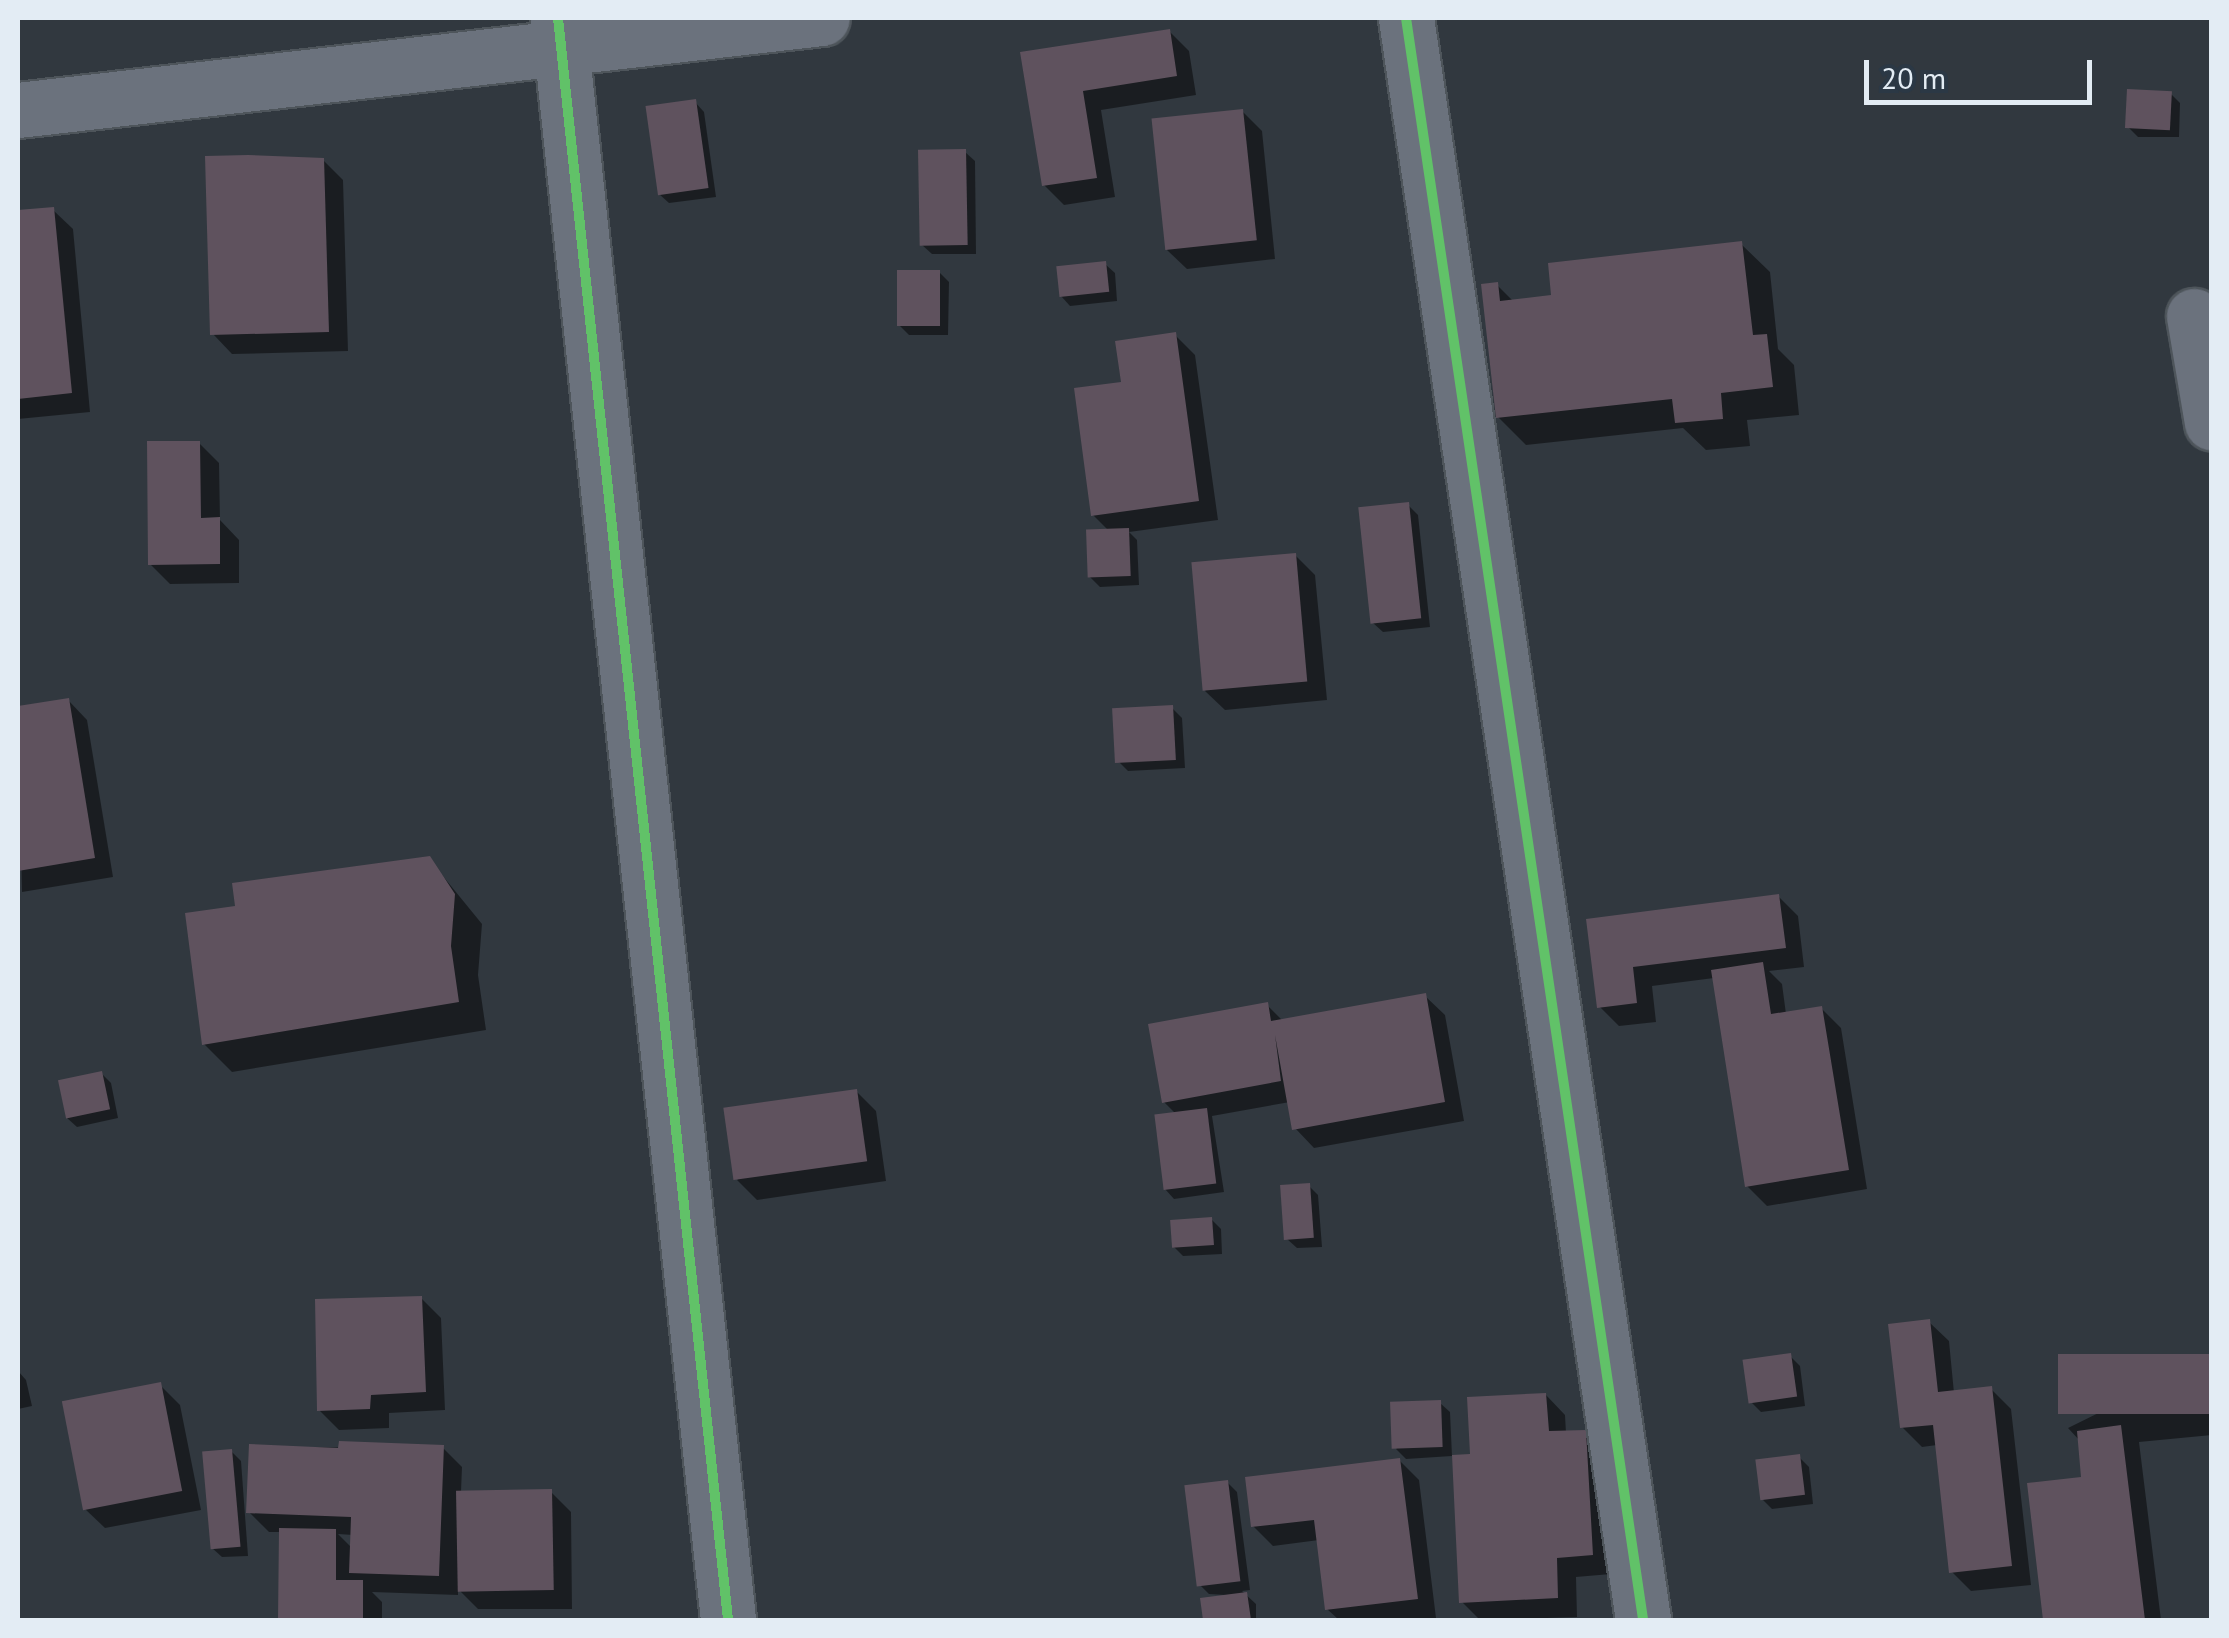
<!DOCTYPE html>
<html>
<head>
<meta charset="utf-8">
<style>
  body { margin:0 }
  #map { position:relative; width:2229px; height:1638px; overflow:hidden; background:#31383f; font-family:"PT Sans",sans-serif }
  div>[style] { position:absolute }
  .shadow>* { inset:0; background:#0007 }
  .building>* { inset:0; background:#5f525e; transform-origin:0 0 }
  .roads { filter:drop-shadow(2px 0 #4e555b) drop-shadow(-2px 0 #4e555b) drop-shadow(0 2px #4e555b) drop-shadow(0 -2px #4e555b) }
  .street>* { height:55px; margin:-27.5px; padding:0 27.5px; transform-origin:27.5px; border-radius:27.5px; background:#6b727d }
  .cycleway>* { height:10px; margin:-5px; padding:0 5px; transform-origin:5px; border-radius:5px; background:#61c268 }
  span { translate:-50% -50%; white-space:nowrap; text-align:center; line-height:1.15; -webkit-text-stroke:8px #2b3845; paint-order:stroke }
  .frame { position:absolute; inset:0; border:20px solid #e3ecf4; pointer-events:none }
  .scale { position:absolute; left:1864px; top:60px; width:228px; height:45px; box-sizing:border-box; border:5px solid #e3ecf4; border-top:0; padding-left:12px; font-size:30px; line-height:35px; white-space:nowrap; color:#e3ecf4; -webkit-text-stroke:8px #2b3845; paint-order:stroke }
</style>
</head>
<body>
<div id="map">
  <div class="shadow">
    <i style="clip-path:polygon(1169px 31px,1189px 51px,1196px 95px,1101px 110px,1115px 197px,1064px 205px,1044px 185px,1023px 54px)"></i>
    <i style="clip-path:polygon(2170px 93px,2180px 103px,2179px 137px,2138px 137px,2128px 127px)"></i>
    <i style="clip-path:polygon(695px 102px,704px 112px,716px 197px,669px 203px,659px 194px)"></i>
    <i style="clip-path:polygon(1242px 111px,1262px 131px,1275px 259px,1187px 269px,1167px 250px)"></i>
    <i style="clip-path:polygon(965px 152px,975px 161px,976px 254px,932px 254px,922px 245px)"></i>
    <i style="clip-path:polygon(323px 160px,343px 180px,348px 351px,232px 354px,213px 334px)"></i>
    <i style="clip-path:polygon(53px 210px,73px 229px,90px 412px,18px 419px,18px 213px)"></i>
    <i style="clip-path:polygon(1741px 244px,1770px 272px,1778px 349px,1794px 365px,1799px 415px,1747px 420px,1750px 446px,1706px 450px,1683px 428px,1526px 445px,1498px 417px,1497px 285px,1514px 302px,1553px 297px)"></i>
    <i style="clip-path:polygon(1105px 264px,1115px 273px,1117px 301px,1070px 306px,1061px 296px)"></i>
    <i style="clip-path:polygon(939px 272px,949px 282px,948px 335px,909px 335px,899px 325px)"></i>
    <i style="clip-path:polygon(1175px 335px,1195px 355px,1218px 520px,1129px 532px,1137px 540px,1139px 585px,1100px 587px,1090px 577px,1110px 532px,1093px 515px,1124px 384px)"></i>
    <i style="clip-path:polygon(199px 443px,219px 463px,220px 520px,239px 540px,239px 583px,170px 584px,150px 564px)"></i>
    <i style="clip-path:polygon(1408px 505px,1418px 515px,1430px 627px,1383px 632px,1373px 623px)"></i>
    <i style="clip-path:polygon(1295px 555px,1315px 575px,1327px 700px,1225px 710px,1205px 691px)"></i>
    <i style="clip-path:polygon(68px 700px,87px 720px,113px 877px,22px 892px,18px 708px)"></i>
    <i style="clip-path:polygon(1172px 708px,1182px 718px,1185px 768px,1128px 771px,1118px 761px)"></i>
    <i style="clip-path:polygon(429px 859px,482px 924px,478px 975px,486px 1030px,232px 1072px,204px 1044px,237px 908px)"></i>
    <i style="clip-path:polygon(1778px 896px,1798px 916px,1804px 967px,1769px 971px,1782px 984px,1786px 1014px,1821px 1008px,1841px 1028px,1867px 1189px,1767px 1206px,1747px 1186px,1714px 978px,1652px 986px,1656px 1022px,1619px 1026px,1599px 1006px,1589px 921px)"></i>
    <i style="clip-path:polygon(1425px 996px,1445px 1015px,1464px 1121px,1314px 1148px,1295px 1128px,1290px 1102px,1212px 1116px,1224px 1192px,1174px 1199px,1165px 1189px,1177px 1115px,1164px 1102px,1267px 1005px,1283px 1021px)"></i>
    <i style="clip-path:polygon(102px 1074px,111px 1083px,118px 1118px,77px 1127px,67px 1118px)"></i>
    <i style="clip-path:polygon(856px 1091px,876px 1111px,886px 1181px,757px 1200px,737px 1180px)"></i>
    <i style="clip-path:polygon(1309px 1186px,1318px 1195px,1322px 1247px,1297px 1248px,1287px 1239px)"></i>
    <i style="clip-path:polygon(1211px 1219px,1221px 1229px,1222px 1254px,1183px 1256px,1173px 1246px)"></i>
    <i style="clip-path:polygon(421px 1298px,441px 1318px,445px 1410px,389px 1413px,389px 1428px,339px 1430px,319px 1410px)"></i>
    <i style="clip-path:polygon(1929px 1322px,1949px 1341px,1954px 1393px,1991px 1389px,2011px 1409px,2031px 1585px,1971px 1591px,1951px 1571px,1937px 1445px,1922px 1447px,1902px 1427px)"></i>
    <i style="clip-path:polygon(1790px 1356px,1800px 1366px,1805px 1406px,1761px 1412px,1751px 1402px)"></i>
    <i style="clip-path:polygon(2212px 1357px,2212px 1435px,2139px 1442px,2161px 1620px,2046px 1620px,2030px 1485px,2084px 1479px,2080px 1441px,2068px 1428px)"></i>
    <i style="clip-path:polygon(18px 1371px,26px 1380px,32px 1406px,18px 1409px)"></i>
    <i style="clip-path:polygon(160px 1385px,180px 1405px,201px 1510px,105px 1528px,85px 1509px)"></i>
    <i style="clip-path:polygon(1546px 1395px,1565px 1415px,1566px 1433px,1585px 1432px,1604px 1452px,1611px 1574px,1576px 1577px,1577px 1617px,1480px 1620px,1462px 1602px)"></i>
    <i style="clip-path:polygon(1440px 1403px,1450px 1412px,1452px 1456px,1406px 1459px,1396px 1449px)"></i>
    <i style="clip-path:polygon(evenodd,251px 1447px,443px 1448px,462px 1467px,461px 1492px,551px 1492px,571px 1512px,572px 1609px,478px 1609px,458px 1589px,458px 1595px,372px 1592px,382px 1602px,382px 1620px,281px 1620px,281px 1532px,269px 1532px,249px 1512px,251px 1447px,338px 1534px,353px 1535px,353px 1549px,338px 1534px)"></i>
    <i style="clip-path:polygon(231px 1451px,241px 1461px,248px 1556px,222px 1557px,212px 1548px)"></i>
    <i style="clip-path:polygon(1799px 1457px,1809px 1467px,1813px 1504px,1772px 1509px,1763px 1500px)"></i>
    <i style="clip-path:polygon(1399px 1460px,1419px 1480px,1436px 1618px,1339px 1620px,1327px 1609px,1319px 1540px,1273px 1546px,1253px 1526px)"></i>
    <i style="clip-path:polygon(1227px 1482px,1237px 1492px,1250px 1590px,1242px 1591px,1256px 1604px,1256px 1620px,1205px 1620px,1203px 1600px,1242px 1596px,1209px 1594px,1199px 1584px)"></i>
  </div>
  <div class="building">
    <i style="clip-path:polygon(1170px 29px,1177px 76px,1083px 91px,1097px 178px,1042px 186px,1020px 52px)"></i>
    <i style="left:2127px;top:89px;width:45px;height:39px;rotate:3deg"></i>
    <i style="left:696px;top:99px;width:90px;height:51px;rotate:82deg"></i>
    <i style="left:1243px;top:109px;width:132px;height:92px;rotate:84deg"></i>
    <i style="left:966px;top:149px;width:96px;height:48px;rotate:89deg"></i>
    <i style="clip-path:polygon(248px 155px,324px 158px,329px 332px,210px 335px,205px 156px)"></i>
    <i style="clip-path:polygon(54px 207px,72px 393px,18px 399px,18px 210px)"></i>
    <i style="clip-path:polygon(1742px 241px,1753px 335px,1767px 334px,1773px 387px,1721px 393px,1723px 419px,1675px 423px,1672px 399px,1496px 418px,1481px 284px,1498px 282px,1500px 301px,1551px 295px,1548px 263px)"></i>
    <i style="left:1106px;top:261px;width:31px;height:50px;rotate:84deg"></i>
    <i style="left:897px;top:270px;width:43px;height:56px"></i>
    <i style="clip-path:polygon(1176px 332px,1199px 501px,1091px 516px,1074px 388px,1121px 382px,1115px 341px)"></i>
    <i style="clip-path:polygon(147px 441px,200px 441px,201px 518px,220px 517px,220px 564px,148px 565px)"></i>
    <i style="left:1409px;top:502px;width:117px;height:51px;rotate:84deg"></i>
    <i style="left:1129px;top:528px;width:48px;height:43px;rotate:88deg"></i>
    <i style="left:1296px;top:553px;width:129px;height:105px;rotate:85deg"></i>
    <i style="clip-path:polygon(69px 698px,95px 858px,18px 871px,18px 706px)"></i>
    <i style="left:1173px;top:705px;width:55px;height:61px;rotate:87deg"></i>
    <i style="clip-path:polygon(430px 856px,455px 894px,451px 946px,459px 1002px,202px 1045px,185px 913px,235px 906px,232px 883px)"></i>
    <i style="clip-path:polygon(1779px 894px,1786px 948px,1633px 967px,1637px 1003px,1597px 1008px,1586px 919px)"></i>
    <i style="clip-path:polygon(1763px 962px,1771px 1014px,1822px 1006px,1849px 1170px,1745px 1187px,1711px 970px)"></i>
    <i style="clip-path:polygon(1426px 993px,1445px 1102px,1292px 1130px,1275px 1035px,1281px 1081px,1162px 1103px,1148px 1024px,1268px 1002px,1271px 1021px)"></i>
    <i style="left:102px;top:1071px;width:39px;height:45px;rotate:78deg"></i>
    <i style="left:857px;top:1089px;width:73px;height:135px;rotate:82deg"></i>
    <i style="left:1207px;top:1108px;width:76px;height:53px;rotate:83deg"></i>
    <i style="left:1310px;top:1183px;width:55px;height:30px;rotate:86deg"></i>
    <i style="left:1212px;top:1217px;width:28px;height:42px;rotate:86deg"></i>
    <i style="clip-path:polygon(422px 1296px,426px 1392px,371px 1395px,370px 1409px,317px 1411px,315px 1299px)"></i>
    <i style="clip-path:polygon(1930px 1319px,1938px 1392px,1992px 1386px,2012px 1566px,1949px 1573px,1933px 1425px,1900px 1428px,1888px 1324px)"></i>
    <i style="left:1791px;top:1353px;width:44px;height:49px;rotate:82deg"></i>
    <i style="left:2212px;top:1354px;width:60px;height:154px;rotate:90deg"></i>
    <i style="left:161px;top:1382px;width:111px;height:101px;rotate:79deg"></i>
    <i style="clip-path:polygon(1546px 1393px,1549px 1431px,1586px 1430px,1593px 1555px,1557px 1558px,1558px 1598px,1459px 1603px,1452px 1455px,1470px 1454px,1467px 1397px)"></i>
    <i style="left:1441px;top:1400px;width:47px;height:51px;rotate:88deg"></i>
    <i style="clip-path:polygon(2121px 1425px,2145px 1620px,2043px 1620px,2027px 1483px,2081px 1477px,2077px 1431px)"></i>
    <i style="clip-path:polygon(339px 1441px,444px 1445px,439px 1576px,349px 1573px,351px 1517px,246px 1513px,249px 1444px,338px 1448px)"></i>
    <i style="left:232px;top:1449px;width:98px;height:30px;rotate:85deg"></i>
    <i style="left:1800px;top:1454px;width:41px;height:45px;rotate:83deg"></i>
    <i style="clip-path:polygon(1400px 1458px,1418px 1599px,1325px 1610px,1314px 1520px,1251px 1527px,1245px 1477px)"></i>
    <i style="left:1228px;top:1480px;width:102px;height:44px;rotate:83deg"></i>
    <i style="left:552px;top:1489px;width:101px;height:96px;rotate:89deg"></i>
    <i style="clip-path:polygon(279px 1528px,336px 1529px,336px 1580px,363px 1580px,363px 1620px,278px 1620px)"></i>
    <i style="clip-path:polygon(1247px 1592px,1251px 1620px,1203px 1620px,1200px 1598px)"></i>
  </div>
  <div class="roads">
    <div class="street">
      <i style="left:558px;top:18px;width:1611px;rotate:83.94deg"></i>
      <i style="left:1406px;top:18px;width:1619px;rotate:81.58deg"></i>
      <i style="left:18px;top:110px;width:809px;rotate:-6.53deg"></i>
      <i style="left:2194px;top:316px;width:108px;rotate:80.4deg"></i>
    </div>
  </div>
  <div class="cycleway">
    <i style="left:558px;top:18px;width:1611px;rotate:83.94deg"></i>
    <i style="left:1406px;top:18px;width:1619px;rotate:81.58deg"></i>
  </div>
  <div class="frame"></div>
  <div class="scale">20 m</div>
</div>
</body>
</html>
